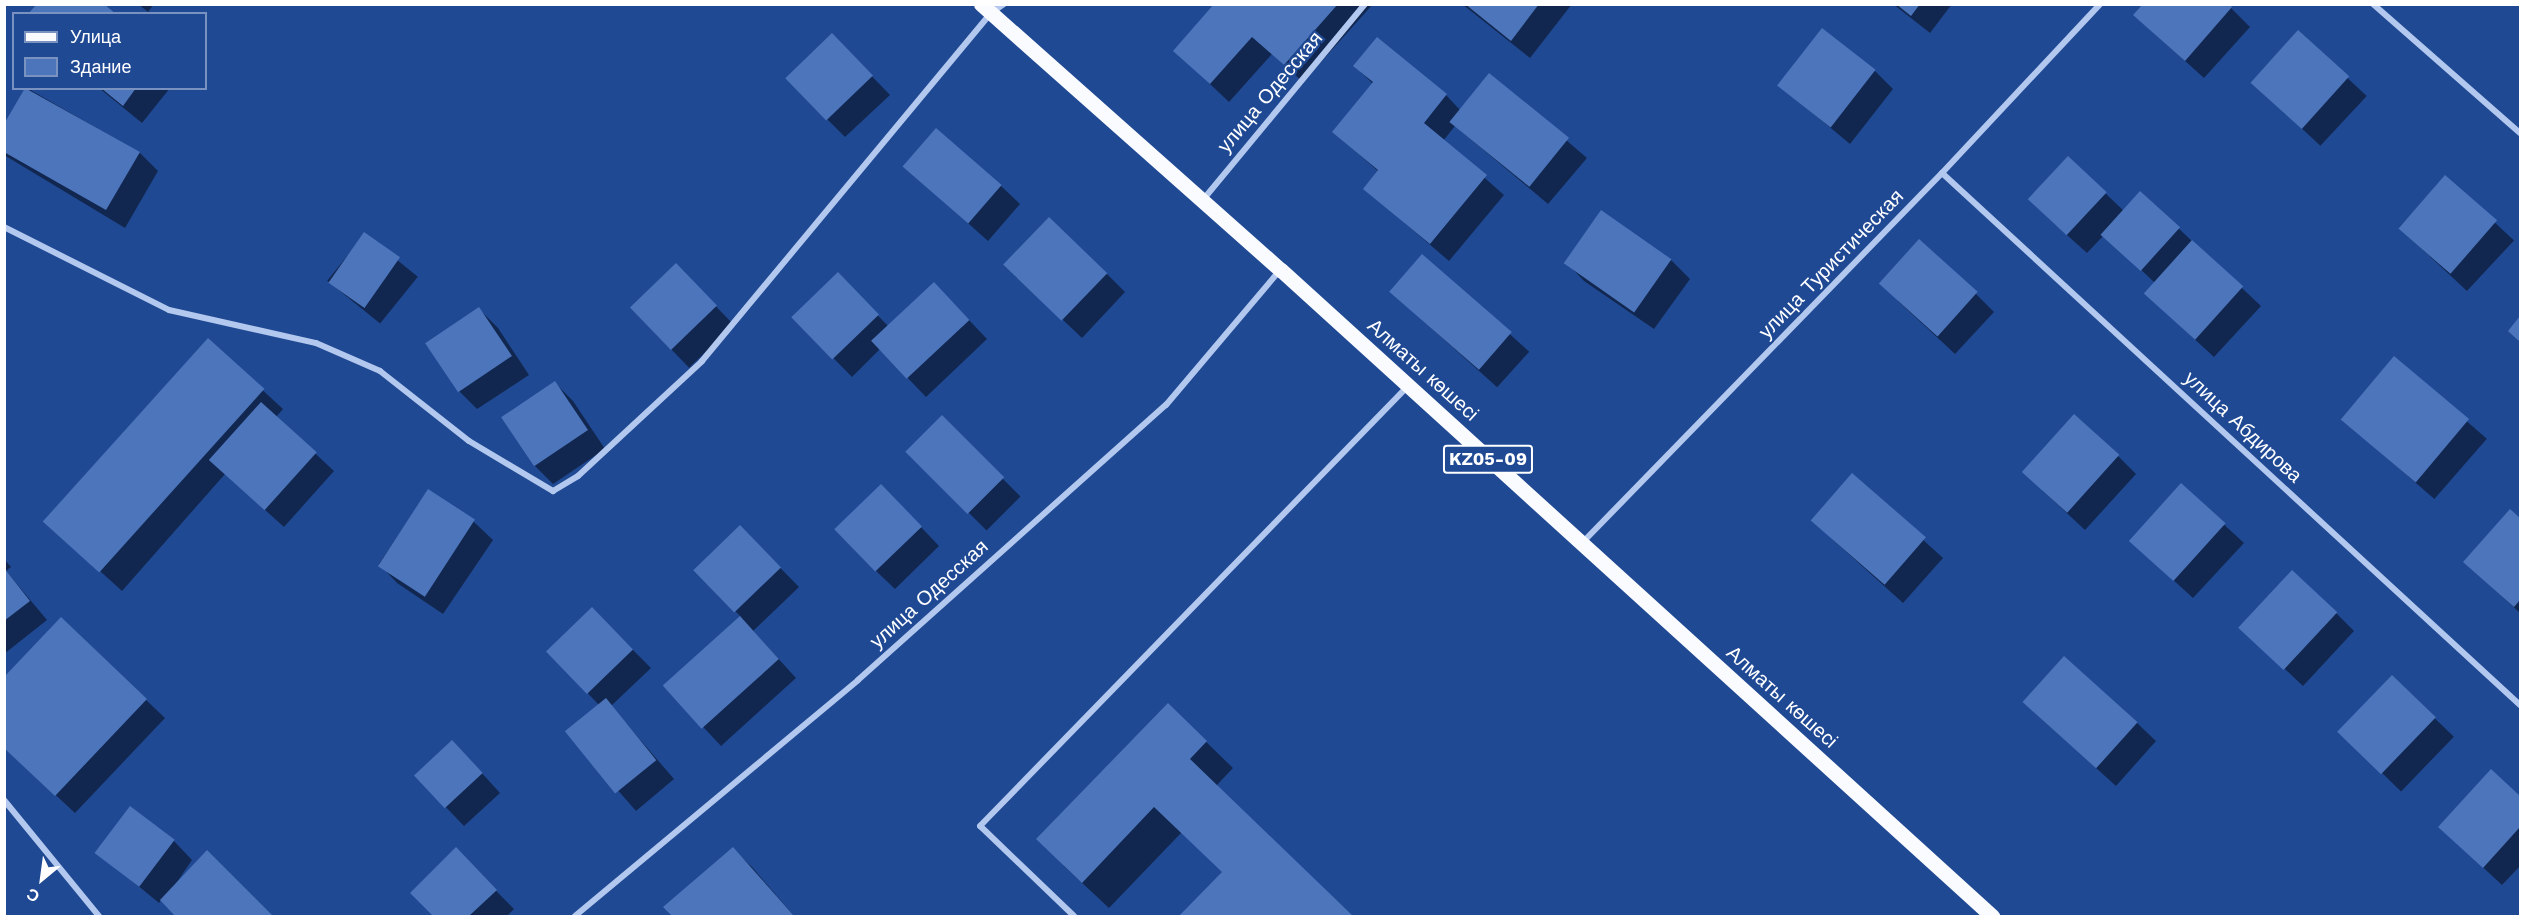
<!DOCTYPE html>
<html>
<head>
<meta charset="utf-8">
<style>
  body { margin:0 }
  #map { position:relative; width:2525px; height:921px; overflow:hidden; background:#204994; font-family:"Work Sans",sans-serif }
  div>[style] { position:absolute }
  .shadow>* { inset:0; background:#0007; transform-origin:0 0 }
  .building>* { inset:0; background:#4d75bc; transform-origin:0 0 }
  .street>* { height:6px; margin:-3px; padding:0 3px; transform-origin:3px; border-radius:3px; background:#b3c8ee }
  .primary>* { height:15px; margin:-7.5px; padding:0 7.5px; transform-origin:7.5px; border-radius:7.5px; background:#fafbff }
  span { translate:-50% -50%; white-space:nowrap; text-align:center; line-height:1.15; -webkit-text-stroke:4.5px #204994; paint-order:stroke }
  .shield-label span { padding:2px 4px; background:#204994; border:2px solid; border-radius:4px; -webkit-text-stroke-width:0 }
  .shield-label { font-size:18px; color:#fff; font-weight:700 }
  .street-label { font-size:20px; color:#fff }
  .frame { position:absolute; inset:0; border:6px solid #fff; pointer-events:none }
  .legend { position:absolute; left:12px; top:12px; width:195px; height:78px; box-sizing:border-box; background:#204994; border:2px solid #7992bf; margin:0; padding:8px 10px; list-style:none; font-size:18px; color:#fff }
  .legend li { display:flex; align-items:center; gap:12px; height:30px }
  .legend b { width:30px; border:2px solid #7992bf }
  .north { position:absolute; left:12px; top:849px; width:60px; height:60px; -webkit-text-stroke:4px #204994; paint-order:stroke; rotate:209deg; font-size:16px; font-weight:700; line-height:24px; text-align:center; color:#fff }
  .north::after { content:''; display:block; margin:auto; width:21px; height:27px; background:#fff; clip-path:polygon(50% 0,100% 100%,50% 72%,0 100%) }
</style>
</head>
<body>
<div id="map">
  <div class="shadow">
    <i style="clip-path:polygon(38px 4px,103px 4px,114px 14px,30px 14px)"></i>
    <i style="clip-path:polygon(138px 4px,154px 4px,148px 12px)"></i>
    <i style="clip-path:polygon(1216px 4px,1373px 4px,1303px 82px,1272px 54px,1229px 102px,1175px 51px)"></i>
    <i style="clip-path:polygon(1462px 4px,1572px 4px,1530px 58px)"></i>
    <i style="clip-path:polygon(1893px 4px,1952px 4px,1930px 33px)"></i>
    <i style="clip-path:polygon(2227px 4px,2250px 27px,2204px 78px,2154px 33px)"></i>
    <i style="left:2298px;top:32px;width:94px;height:68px;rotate:43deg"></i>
    <i style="clip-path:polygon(832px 35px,890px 95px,845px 137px,827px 119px)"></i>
    <i style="clip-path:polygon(1355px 66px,1446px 95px,1460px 110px,1490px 75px,1587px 158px,1548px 204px,1455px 126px,1443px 141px,1504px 195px,1449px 261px,1365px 189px,1379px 172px,1334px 132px,1373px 84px)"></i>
    <i style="clip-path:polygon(1875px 71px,1893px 89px,1850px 144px,1779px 85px)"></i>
    <i style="clip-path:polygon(27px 88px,140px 153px,158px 171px,125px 228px,4px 155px,4px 127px)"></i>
    <i style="clip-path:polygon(99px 88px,170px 88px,142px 123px)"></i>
    <i style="clip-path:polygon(2068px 158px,2124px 211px,2141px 193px,2261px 306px,2214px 357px,2165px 312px,2155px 283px,2104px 235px,2087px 253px,2048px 218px)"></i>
    <i style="clip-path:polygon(905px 167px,1001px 186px,1020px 204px,988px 241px)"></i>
    <i style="left:2446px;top:177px;width:93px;height:69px;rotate:43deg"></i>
    <i style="left:365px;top:234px;width:68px;height:60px;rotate:39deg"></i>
    <i style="left:1423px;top:256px;width:143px;height:48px;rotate:42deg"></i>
    <i style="clip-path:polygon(1671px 260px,1690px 279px,1654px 329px,1584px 281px,1566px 262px)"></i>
    <i style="left:676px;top:265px;width:83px;height:62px;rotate:46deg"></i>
    <i style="clip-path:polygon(1107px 274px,1125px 292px,1082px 338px,1024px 283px)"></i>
    <i style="clip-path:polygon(856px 293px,889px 327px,953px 303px,987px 339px,926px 397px,880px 349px,852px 377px,793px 317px)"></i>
    <i style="clip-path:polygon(1975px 293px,1994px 312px,1955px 354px,1898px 301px)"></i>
    <i style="clip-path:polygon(479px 309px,498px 328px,529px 375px,477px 409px,459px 391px)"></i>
    <i style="clip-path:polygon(208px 340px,283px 409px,276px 417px,334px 471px,284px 527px,225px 474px,122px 591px,47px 523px)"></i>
    <i style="left:2394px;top:358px;width:123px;height:80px;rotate:41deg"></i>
    <i style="clip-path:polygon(555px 383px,573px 401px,605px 449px,553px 484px,534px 465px,503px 418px)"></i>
    <i style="left:942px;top:418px;width:111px;height:48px;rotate:45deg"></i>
    <i style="clip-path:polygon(2118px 456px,2136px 474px,2085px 530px,2042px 490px)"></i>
    <i style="clip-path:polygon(1852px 475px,1943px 558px,1903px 603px,1831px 538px)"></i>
    <i style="clip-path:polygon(2181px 485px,2244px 543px,2193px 598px,2149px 558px)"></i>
    <i style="clip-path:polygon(428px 491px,474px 522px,493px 540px,443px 614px,397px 583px,379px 564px)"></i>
    <i style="clip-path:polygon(900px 505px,939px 546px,895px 589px,876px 571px)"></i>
    <i style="clip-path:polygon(2510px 511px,2520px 520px,2520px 613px,2465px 562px)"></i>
    <i style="clip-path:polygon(740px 527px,799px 587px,753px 631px,796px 678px,721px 746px,664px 685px,741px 617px,696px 571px)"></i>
    <i style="clip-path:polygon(4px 559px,11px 567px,6px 571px,47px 620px,4px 654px)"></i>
    <i style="clip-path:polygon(592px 609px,651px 668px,611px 706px,674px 779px,636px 811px,567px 732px,600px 706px,548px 652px)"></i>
    <i style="clip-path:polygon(2336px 613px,2354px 631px,2303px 686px,2241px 628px)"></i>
    <i style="clip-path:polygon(61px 619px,165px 718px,75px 813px,4px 747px)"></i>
    <i style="left:2392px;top:677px;width:86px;height:76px;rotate:44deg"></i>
    <i style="clip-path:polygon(1168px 705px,1233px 768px,1216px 786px,1351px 916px,1181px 916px,1223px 872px,1182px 832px,1109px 908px,1064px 866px)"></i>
    <i style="clip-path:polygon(2044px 721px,2137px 723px,2156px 741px,2116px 786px)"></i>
    <i style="clip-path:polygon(470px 760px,500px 793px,464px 826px,415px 775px)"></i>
    <i style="clip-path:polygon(2491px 771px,2520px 798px,2520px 866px,2502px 885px,2459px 845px)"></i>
    <i style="clip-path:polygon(174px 841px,192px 860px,171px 891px,207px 853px,271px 916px,177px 916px,161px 900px,159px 903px,97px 852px)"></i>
    <i style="clip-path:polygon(733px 849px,752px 867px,794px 916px,674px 916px,665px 907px)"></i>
    <i style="clip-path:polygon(456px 850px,514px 909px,507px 916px,435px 916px,412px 893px)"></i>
  </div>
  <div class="building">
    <i style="clip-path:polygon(1214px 4px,1338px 4px,1284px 65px,1252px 37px,1210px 84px,1173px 51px)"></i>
    <i style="clip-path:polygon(1465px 4px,1539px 4px,1511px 41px)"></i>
    <i style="clip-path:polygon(1896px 4px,1920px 4px,1911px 16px)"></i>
    <i style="clip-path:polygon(2143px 4px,2229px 4px,2232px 7px,2185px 61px,2133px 15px)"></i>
    <i style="clip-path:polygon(36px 5px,105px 5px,116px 14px,28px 14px)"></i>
    <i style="left:1822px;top:28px;width:68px;height:73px;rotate:38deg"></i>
    <i style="left:2298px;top:30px;width:69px;height:71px;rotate:42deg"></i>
    <i style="left:832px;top:33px;width:59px;height:65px;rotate:46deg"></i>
    <i style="clip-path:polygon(1377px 37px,1447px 94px,1424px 123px,1487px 175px,1430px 244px,1363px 189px,1378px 170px,1332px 132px,1373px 82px,1353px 66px)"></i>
    <i style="left:1489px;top:73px;width:103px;height:63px;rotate:39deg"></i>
    <i style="clip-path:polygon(25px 88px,140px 152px,106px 210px,4px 152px,4px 124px)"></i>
    <i style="clip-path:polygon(101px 88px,136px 88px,123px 106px)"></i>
    <i style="left:936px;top:128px;width:87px;height:51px;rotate:41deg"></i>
    <i style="left:2068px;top:156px;width:53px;height:59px;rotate:43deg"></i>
    <i style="left:2445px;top:175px;width:69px;height:71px;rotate:41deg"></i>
    <i style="left:2140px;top:191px;width:54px;height:59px;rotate:42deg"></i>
    <i style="left:1601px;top:210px;width:86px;height:65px;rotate:35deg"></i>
    <i style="left:1049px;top:217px;width:81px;height:66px;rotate:44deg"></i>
    <i style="left:364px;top:232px;width:44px;height:62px;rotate:35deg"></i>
    <i style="left:1919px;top:239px;width:79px;height:60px;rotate:42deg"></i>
    <i style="left:2192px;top:240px;width:69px;height:72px;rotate:42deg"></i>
    <i style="left:1422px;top:254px;width:119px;height:50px;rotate:41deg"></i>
    <i style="left:676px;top:263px;width:59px;height:64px;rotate:46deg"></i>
    <i style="left:838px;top:272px;width:59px;height:65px;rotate:46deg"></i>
    <i style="left:934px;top:282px;width:52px;height:86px;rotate:47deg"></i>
    <i style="left:479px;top:307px;width:59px;height:65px;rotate:56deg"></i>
    <i style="clip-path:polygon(2520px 316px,2520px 342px,2508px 331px)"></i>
    <i style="left:208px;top:338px;width:76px;height:247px;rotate:42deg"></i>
    <i style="left:2394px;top:356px;width:98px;height:83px;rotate:40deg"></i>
    <i style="left:555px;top:381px;width:59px;height:65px;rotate:56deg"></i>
    <i style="left:261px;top:402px;width:75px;height:78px;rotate:42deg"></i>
    <i style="left:2074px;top:414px;width:61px;height:78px;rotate:42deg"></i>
    <i style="left:942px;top:415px;width:88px;height:52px;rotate:45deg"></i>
    <i style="left:1852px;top:473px;width:98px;height:63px;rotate:41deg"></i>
    <i style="left:2181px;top:483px;width:60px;height:78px;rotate:42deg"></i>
    <i style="left:881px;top:484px;width:59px;height:65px;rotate:46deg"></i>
    <i style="left:428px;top:489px;width:56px;height:92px;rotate:33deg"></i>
    <i style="clip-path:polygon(2510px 509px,2520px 518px,2520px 600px,2514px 607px,2463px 562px)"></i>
    <i style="left:740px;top:525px;width:59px;height:65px;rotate:46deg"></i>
    <i style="clip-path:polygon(4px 568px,30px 601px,4px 621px)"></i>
    <i style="left:2292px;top:570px;width:62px;height:79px;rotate:43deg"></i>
    <i style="left:592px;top:607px;width:59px;height:64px;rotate:46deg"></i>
    <i style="left:740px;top:616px;width:58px;height:104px;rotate:48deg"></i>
    <i style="clip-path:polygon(61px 617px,147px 699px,55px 796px,4px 748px,4px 677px)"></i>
    <i style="left:2064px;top:656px;width:99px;height:62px;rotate:42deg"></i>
    <i style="left:2392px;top:675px;width:61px;height:79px;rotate:44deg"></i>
    <i style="left:606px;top:698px;width:80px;height:53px;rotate:51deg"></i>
    <i style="clip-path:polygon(1168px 703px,1207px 741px,1190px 759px,1353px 916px,1179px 916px,1222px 872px,1154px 807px,1082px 883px,1036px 839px)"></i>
    <i style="left:452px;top:740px;width:45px;height:52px;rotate:47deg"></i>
    <i style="clip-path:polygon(2491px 769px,2520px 796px,2520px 827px,2483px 868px,2438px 827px)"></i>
    <i style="left:130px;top:806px;width:56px;height:59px;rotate:37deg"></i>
    <i style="clip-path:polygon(456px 847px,497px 890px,469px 916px,433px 916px,410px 893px)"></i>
    <i style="clip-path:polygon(733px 847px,794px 916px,672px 916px,663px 907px)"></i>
    <i style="clip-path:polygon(207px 850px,273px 916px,175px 916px,160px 900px)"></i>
  </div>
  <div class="street">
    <i style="left:2373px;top:4px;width:196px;rotate:41.3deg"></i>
    <i style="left:1942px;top:173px;width:786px;rotate:42.63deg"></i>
    <i style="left:1202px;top:201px;width:256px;rotate:-50.4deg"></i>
    <i style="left:4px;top:227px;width:185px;rotate:26.7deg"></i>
    <i style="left:169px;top:310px;width:151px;rotate:12.7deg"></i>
    <i style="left:316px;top:343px;width:70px;rotate:23.6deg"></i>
    <i style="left:380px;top:371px;width:113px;rotate:38.2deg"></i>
    <i style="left:469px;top:441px;width:98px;rotate:30.8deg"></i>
    <i style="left:553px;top:491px;width:29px;rotate:-31deg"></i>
    <i style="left:578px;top:476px;width:169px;rotate:-42.8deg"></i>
    <i style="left:702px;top:361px;width:452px;rotate:-50.3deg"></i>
    <i style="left:991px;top:13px;width:16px;rotate:-35deg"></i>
    <i style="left:1582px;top:543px;width:516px;rotate:-45.78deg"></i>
    <i style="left:1942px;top:173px;width:231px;rotate:-46.9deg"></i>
    <i style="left:4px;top:800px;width:150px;rotate:50.7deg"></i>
    <i style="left:575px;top:916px;width:368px;rotate:-39.8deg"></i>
    <i style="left:858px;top:680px;width:413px;rotate:-41.8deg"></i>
    <i style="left:1166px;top:405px;width:177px;rotate:-49.8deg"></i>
    <i style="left:1074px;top:916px;width:130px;rotate:-136.2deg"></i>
    <i style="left:980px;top:826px;width:614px;rotate:-45.79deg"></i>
  </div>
  <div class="primary">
    <i style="left:981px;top:4px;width:401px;rotate:41.6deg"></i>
    <i style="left:1281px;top:270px;width:961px;rotate:42.26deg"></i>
  </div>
  <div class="shield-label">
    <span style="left:1488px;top:459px">KZ05-09</span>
  </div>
  <div class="street-label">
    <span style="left:1270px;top:92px;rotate:-50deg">улица Одесская</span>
    <span style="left:1831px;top:264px;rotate:-46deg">улица Туристическая</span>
    <span style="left:1423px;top:370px;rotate:42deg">Алматы көшесі</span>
    <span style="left:2243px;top:427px;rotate:43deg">улица Абдирова</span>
    <span style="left:929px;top:594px;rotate:-42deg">улица Одесская</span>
    <span style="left:1782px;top:697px;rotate:42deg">Алматы көшесі</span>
  </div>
  <div class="frame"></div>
  <ul class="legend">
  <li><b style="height:8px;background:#fafbff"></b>Улица</li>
  <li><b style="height:16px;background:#4d75bc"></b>Здание</li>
  </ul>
  <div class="north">С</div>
</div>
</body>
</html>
